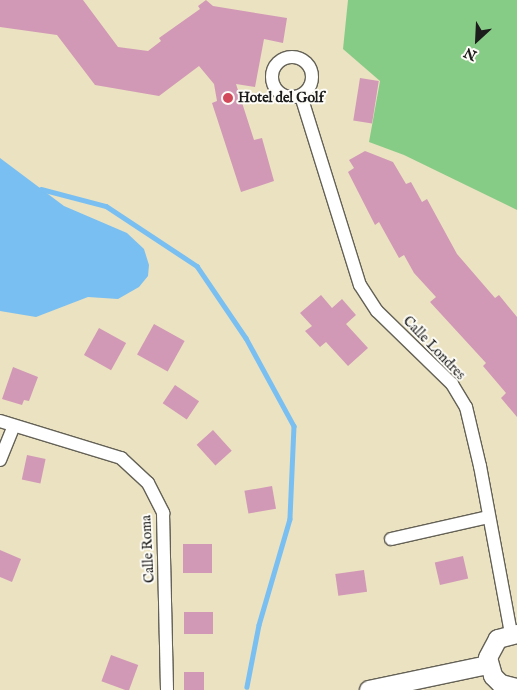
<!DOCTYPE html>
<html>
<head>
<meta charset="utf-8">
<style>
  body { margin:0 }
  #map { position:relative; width:517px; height:690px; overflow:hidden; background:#ebe2c1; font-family:"IM FELL English",serif }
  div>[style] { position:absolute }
  .green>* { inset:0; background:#87cc86 }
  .water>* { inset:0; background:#7abff1 }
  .stream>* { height:4.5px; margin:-2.25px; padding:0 2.25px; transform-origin:2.25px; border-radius:2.25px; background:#7abff1 }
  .building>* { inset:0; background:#d199b6; transform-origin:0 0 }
  .roads { filter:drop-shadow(1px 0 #646156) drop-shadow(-1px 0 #646156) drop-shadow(0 1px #646156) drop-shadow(0 -1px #646156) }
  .street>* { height:12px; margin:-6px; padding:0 6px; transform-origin:6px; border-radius:6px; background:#fff }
  .street>.ring { margin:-6px; padding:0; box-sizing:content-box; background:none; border:12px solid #fff; border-radius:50% }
  .secondary>* { height:18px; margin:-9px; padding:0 9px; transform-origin:9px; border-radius:9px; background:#fff }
  .dots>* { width:14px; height:14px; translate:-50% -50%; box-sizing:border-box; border:2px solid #fdfcf7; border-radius:50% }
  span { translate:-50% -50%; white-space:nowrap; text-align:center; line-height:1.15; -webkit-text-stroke:4px #fdfcf7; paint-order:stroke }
  .poi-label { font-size:14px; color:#1c1c1c; font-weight:700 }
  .left { translate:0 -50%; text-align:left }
  .street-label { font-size:14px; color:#1c1c1c }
  .north { position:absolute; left:452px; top:15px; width:50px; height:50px; -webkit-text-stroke:4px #fdfcf7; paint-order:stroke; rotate:205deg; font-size:14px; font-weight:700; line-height:20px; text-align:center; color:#1c1c1c }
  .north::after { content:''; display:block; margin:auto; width:18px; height:22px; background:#1c1c1c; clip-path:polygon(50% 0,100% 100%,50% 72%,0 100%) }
</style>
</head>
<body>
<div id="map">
  <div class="green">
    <i style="clip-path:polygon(348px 0,517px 0,517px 210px,404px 155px,369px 142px,380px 81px,343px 49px)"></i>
  </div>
  <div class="water">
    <i style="clip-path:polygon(0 158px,64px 206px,127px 233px,144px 249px,149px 265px,148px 276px,139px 287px,118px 299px,88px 297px,36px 317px,0 311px)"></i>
  </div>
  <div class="stream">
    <i style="left:41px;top:189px;width:67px;rotate:14.7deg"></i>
    <i style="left:106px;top:206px;width:109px;rotate:33.4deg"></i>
    <i style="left:197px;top:266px;width:87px;rotate:55.8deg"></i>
    <i style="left:246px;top:338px;width:100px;rotate:61.4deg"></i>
    <i style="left:294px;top:426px;width:93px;rotate:92.5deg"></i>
    <i style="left:290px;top:519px;width:110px;rotate:106.3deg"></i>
    <i style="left:259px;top:625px;width:63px;rotate:101deg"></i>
  </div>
  <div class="building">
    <i style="clip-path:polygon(0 0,83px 0,118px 47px,148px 51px,161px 41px,159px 38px,200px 9px,198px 6px,206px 0,213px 6px,287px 18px,283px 43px,264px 39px,255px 87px,236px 84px,254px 140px,262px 138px,274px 181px,241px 192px,212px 103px,217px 101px,214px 84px,199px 66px,159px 96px,95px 85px,57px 35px,0 27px)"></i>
    <i style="left:360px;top:78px;width:19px;height:43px;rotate:9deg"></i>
    <i style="clip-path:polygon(365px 151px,393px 162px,406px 184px,411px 182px,422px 202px,427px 199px,457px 254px,495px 298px,499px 295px,517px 317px,517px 417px,501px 398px,506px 393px,483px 366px,486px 363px,430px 302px,436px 297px,414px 273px,404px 255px,399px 258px,379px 222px,375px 225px,348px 172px,354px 168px,349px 160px)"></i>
    <i style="clip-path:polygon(321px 295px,332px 308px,342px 299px,356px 315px,346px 324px,368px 348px,348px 366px,326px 342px,320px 347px,305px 331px,312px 326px,300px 313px)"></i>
    <i style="left:154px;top:324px;width:35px;height:35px;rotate:29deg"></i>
    <i style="left:99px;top:328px;width:31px;height:31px;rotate:29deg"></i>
    <i style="clip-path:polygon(13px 367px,38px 377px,29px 401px,24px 400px,22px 405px,2px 399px)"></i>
    <i style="left:175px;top:385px;width:29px;height:22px;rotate:34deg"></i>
    <i style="left:213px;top:430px;width:28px;height:22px;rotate:48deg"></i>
    <i style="left:27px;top:455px;width:19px;height:25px;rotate:12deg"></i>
    <i style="left:272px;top:486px;width:23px;height:28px;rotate:80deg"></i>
    <i style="left:183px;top:544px;width:29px;height:29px"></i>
    <i style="clip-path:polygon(0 550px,21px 559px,12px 582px,0 577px)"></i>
    <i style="left:463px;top:556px;width:23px;height:29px;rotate:77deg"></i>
    <i style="left:364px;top:570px;width:22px;height:29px;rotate:82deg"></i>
    <i style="left:184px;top:612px;width:29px;height:22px"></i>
    <i style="left:111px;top:655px;width:29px;height:28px;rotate:20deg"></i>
    <i style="left:204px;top:672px;width:18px;height:20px;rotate:90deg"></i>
  </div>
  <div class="roads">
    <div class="street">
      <i class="ring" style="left:272px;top:57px;width:28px;height:28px"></i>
      <i style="left:301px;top:96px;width:198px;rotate:72.7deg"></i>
      <i style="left:360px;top:285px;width:31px;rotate:57deg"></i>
      <i style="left:377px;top:311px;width:105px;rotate:44.2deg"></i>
      <i style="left:452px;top:384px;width:27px;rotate:59deg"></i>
      <i style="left:466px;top:407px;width:61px;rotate:76.7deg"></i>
      <i style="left:480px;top:466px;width:170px;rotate:79.5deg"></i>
      <i style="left:0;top:421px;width:127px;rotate:17deg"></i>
      <i style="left:121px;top:458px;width:37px;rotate:43deg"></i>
      <i style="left:148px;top:483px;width:34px;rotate:63deg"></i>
      <i style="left:163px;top:513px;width:177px;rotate:88.7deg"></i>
      <i style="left:0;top:460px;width:37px;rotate:-68deg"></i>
      <i style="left:391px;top:539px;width:100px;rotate:-12.7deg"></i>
    </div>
    <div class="secondary">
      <i style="left:517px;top:634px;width:20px;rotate:165deg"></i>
      <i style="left:498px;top:639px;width:21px;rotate:118deg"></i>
      <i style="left:488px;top:658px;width:19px;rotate:74deg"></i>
      <i style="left:493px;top:676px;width:11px;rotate:45deg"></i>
      <i style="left:501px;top:684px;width:16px;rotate:14deg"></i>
      <i style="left:369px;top:690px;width:122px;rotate:-11.9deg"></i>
    </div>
  </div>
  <div class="dots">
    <i style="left:228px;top:98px;background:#d1495b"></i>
  </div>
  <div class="poi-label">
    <span class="left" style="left:238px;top:98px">Hotel del Golf</span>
  </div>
  <div class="street-label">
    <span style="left:434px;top:348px;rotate:46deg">Calle Londres</span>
    <span style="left:148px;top:549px;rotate:-93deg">Calle Roma</span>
  </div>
  <div class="north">N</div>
</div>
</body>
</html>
